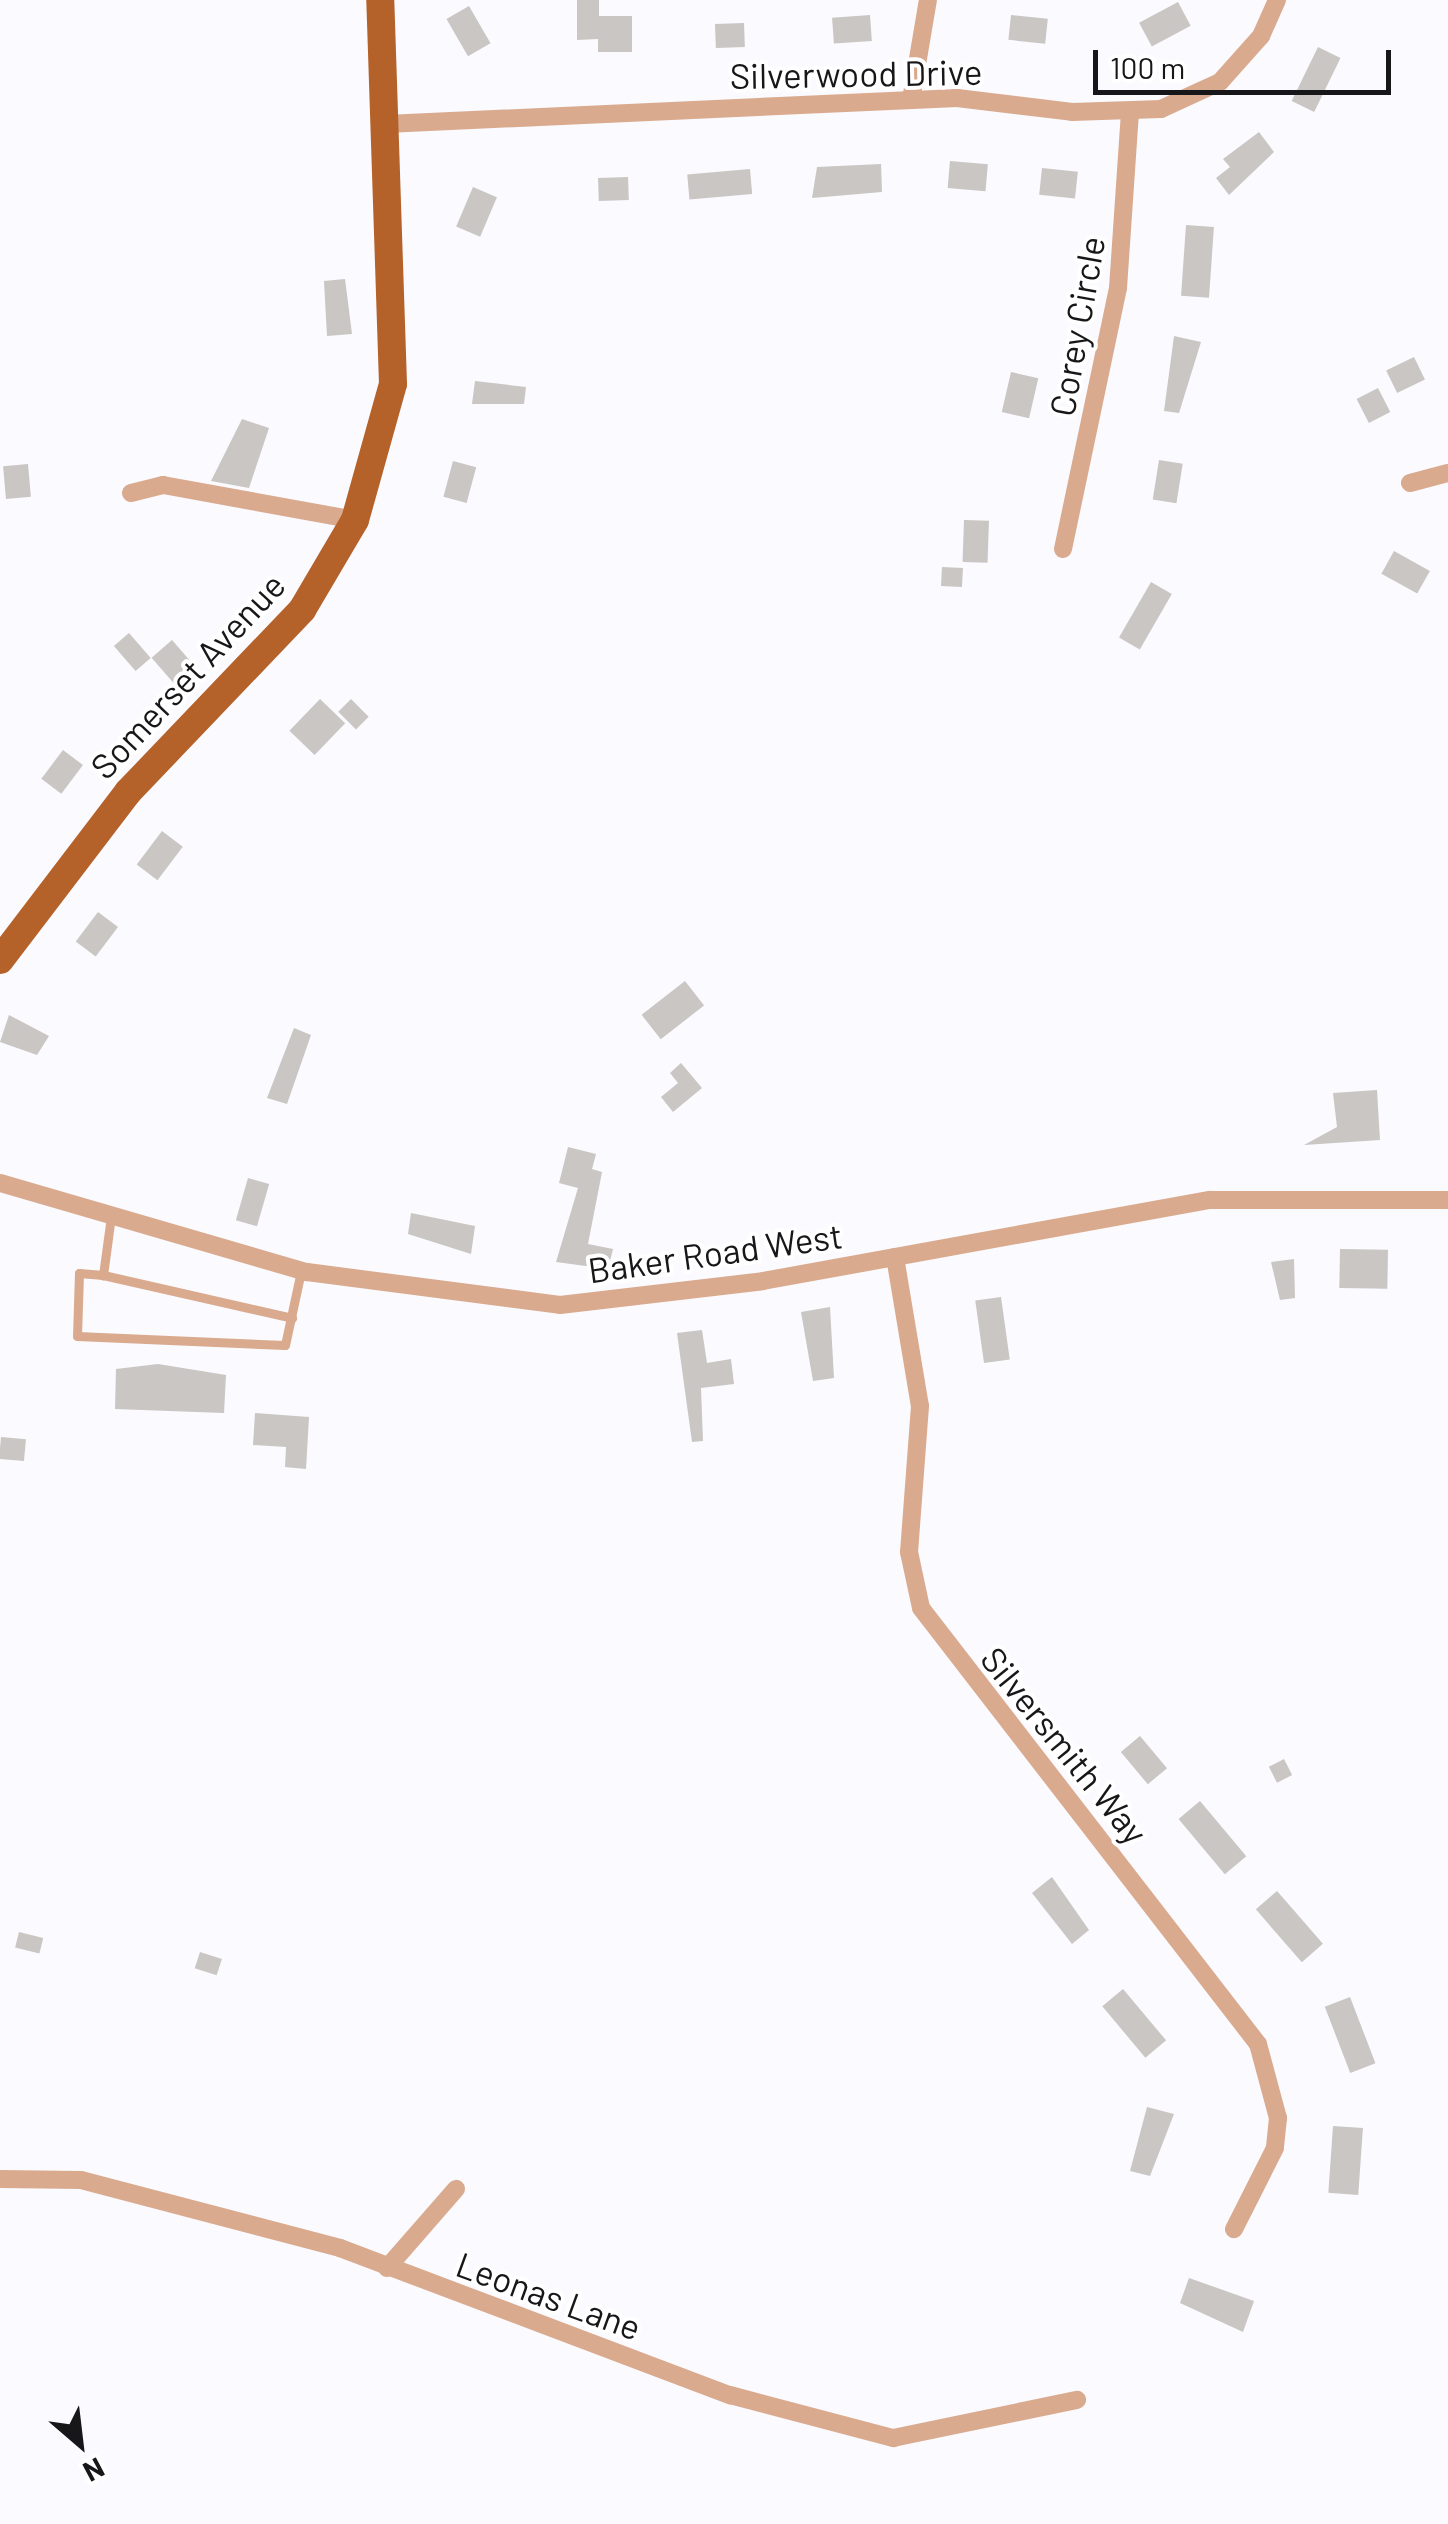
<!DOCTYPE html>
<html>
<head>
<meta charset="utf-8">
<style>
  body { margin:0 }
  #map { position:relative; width:1448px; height:2524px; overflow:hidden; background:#fafaff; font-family:Barlow,sans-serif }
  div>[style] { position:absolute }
  .building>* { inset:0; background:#c9c6c3; transform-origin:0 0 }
  .service>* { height:9px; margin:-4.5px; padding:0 4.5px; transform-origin:4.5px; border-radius:4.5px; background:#d9aa8e }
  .minor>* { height:18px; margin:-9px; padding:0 9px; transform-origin:9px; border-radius:9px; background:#d9aa8e }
  .primary>* { height:28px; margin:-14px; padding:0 14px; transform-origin:14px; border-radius:14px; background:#b5622a }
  span { translate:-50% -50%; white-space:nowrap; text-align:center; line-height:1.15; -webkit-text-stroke:8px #fff; paint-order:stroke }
  .street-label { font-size:35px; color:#171719 }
  .north { position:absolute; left:30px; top:2394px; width:100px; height:100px; -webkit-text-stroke:8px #fff; paint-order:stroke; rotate:152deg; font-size:28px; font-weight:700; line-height:40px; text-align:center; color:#171719 }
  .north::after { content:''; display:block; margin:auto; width:35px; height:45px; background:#171719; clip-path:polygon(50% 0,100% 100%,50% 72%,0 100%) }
  .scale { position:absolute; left:1093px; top:50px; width:298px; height:45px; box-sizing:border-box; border:5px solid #171719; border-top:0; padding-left:12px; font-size:30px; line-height:35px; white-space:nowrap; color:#171719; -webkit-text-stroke:8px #fff; paint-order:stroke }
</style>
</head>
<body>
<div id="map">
  <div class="building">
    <i style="clip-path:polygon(577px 0,599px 0,599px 16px,632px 16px,632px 52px,598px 52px,598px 39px,577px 40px)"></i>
    <i style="left:1178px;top:2px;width:27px;height:44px;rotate:62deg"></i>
    <i style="left:469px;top:6px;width:43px;height:26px;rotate:60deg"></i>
    <i style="left:870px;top:15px;width:26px;height:38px;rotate:86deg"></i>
    <i style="left:1011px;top:15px;width:37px;height:25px;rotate:6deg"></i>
    <i style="left:744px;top:23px;width:24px;height:29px;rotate:88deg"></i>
    <i style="left:1318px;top:47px;width:25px;height:60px;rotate:26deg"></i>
    <i style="clip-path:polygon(1259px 132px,1274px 152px,1229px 195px,1216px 178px,1230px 167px,1223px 159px)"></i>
    <i style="left:950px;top:161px;width:38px;height:27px;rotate:5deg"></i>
    <i style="clip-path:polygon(881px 164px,882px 192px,812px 198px,817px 167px)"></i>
    <i style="left:1042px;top:168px;width:36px;height:27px;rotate:6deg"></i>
    <i style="left:750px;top:169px;width:25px;height:63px;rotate:85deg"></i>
    <i style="left:628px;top:177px;width:23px;height:30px;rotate:88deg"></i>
    <i style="left:473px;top:187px;width:26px;height:43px;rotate:23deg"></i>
    <i style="left:1186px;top:225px;width:28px;height:71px;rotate:4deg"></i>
    <i style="clip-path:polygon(345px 279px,352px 334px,327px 336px,324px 281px)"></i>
    <i style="clip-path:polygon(1174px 336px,1201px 342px,1179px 413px,1164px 411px)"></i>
    <i style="left:1414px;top:357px;width:25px;height:31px;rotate:64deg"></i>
    <i style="left:1011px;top:372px;width:28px;height:41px;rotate:13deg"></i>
    <i style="clip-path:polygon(475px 381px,526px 387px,524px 404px,472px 404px)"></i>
    <i style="left:1378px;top:388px;width:27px;height:24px;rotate:63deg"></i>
    <i style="clip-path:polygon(242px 419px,269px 428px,249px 488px,211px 481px)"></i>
    <i style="left:1159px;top:460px;width:24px;height:40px;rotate:9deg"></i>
    <i style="left:453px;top:461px;width:24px;height:37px;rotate:15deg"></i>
    <i style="left:28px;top:464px;width:33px;height:25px;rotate:85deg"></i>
    <i style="left:964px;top:520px;width:25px;height:42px;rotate:2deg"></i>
    <i style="left:1394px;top:551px;width:41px;height:26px;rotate:29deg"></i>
    <i style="left:942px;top:567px;width:21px;height:19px;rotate:3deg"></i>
    <i style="left:1151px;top:582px;width:24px;height:64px;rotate:30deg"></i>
    <i style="left:129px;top:633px;width:33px;height:20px;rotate:49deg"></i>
    <i style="left:172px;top:640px;width:41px;height:27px;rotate:49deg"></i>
    <i style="left:320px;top:699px;width:35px;height:44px;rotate:44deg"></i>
    <i style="left:351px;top:699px;width:25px;height:18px;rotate:45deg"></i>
    <i style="left:63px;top:750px;width:25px;height:36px;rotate:37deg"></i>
    <i style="left:162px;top:831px;width:26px;height:42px;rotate:37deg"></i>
    <i style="left:98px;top:912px;width:25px;height:37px;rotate:37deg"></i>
    <i style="left:685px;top:981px;width:31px;height:55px;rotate:52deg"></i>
    <i style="clip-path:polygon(9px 1015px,49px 1036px,37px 1055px,0 1042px)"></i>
    <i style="clip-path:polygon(294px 1028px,311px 1035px,287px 1104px,267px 1098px)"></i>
    <i style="clip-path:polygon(681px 1063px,702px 1088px,673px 1112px,661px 1097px,678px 1083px,670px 1073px)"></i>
    <i style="clip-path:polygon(1377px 1090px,1380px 1140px,1304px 1145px,1337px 1127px,1333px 1093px)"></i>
    <i style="clip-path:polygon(568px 1147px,596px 1154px,592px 1169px,602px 1172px,588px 1244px,613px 1249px,608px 1269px,556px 1262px,578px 1188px,559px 1183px)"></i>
    <i style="left:248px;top:1178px;width:22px;height:44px;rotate:16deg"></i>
    <i style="clip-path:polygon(411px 1213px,475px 1226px,471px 1254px,408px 1234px)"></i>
    <i style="left:1340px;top:1249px;width:48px;height:39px;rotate:1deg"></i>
    <i style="clip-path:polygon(1294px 1259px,1295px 1298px,1280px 1300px,1271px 1262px)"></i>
    <i style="left:1001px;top:1297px;width:63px;height:26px;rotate:82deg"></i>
    <i style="clip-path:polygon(830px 1307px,834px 1378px,813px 1381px,801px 1312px)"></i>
    <i style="clip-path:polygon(702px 1330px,707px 1363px,731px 1359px,734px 1384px,701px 1388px,703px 1441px,692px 1442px,677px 1333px)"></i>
    <i style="clip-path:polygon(158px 1364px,226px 1375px,224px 1413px,115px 1409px,116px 1369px)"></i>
    <i style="clip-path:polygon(255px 1413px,309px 1417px,306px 1469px,285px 1467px,286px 1447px,253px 1445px)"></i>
    <i style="left:1px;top:1437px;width:25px;height:22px;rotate:5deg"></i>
    <i style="left:1140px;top:1736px;width:42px;height:25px;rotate:50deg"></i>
    <i style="left:1284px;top:1759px;width:18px;height:17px;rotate:63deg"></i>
    <i style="left:1200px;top:1801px;width:72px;height:28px;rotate:50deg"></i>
    <i style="clip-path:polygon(1052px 1877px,1089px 1930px,1072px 1944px,1032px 1893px)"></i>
    <i style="left:1277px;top:1891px;width:70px;height:28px;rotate:49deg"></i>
    <i style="left:19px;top:1932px;width:25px;height:16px;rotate:14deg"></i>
    <i style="left:200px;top:1952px;width:23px;height:17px;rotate:18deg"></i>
    <i style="left:1123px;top:1989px;width:67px;height:27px;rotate:50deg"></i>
    <i style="left:1350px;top:1997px;width:71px;height:27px;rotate:69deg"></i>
    <i style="clip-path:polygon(1147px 2107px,1174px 2114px,1150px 2176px,1130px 2171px)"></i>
    <i style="left:1333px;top:2126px;width:30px;height:67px;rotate:4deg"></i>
    <i style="clip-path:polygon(1189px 2278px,1254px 2301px,1243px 2332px,1180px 2303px)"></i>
  </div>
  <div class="service">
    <i style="left:111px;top:1216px;width:60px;rotate:97.7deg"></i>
    <i style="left:103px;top:1275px;width:24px;rotate:-175deg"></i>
    <i style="left:79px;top:1273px;width:63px;rotate:91.8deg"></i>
    <i style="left:77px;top:1336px;width:208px;rotate:2.5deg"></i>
    <i style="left:285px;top:1345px;width:76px;rotate:-77.8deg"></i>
    <i style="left:103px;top:1275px;width:194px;rotate:12.8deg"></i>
  </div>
  <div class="minor">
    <i style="left:911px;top:100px;width:101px;rotate:-80.4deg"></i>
    <i style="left:386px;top:124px;width:572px;rotate:-2.61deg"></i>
    <i style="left:957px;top:98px;width:116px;rotate:6.9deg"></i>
    <i style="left:1072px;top:112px;width:89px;rotate:-1.9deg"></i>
    <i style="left:1161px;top:109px;width:65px;rotate:-24.6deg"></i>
    <i style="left:1220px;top:82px;width:62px;rotate:-48.3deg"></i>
    <i style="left:1261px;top:36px;width:39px;rotate:-66deg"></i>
    <i style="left:1410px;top:483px;width:39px;rotate:-15deg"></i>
    <i style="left:131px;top:493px;width:33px;rotate:-14deg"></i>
    <i style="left:163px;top:485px;width:195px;rotate:10.3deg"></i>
    <i style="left:1063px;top:549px;width:267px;rotate:-78.1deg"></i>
    <i style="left:1118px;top:288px;width:176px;rotate:-86.1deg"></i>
    <i style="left:0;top:1183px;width:320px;rotate:16.2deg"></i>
    <i style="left:307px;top:1272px;width:255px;rotate:7.4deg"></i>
    <i style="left:560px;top:1305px;width:204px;rotate:-6.7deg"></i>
    <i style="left:763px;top:1281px;width:454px;rotate:-10.3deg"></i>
    <i style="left:1210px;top:1200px;width:238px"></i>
    <i style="left:895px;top:1257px;width:151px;rotate:80.5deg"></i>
    <i style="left:920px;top:1406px;width:146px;rotate:94.3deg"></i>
    <i style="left:909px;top:1552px;width:57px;rotate:77.9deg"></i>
    <i style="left:921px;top:1608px;width:551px;rotate:52.3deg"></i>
    <i style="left:1258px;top:2044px;width:77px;rotate:74.9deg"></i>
    <i style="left:1278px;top:2118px;width:30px;rotate:96deg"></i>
    <i style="left:1275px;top:2148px;width:91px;rotate:116.8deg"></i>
    <i style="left:0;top:2179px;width:81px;rotate:0.7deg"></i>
    <i style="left:81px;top:2180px;width:268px;rotate:14.7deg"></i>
    <i style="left:340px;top:2248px;width:417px;rotate:20.7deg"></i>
    <i style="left:730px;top:2395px;width:169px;rotate:14.8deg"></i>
    <i style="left:893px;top:2438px;width:188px;rotate:-11.7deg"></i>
    <i style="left:387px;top:2268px;width:105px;rotate:-48.9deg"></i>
  </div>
  <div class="primary">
    <i style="left:0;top:960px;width:211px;rotate:-52.7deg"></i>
    <i style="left:128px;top:792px;width:252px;rotate:-46.3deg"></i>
    <i style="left:302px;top:610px;width:104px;rotate:-59.5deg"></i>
    <i style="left:355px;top:520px;width:141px;rotate:-74.4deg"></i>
    <i style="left:393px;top:384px;width:384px;rotate:-91.9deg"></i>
  </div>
  <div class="street-label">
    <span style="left:856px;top:73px;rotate:-1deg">Silverwood Drive</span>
    <span style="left:1076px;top:326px;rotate:-80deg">Corey Circle</span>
    <span style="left:187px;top:675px;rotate:-47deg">Somerset Avenue</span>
    <span style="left:715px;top:1252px;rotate:-8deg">Baker Road West</span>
    <span style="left:1065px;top:1745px;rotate:51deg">Silversmith Way</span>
    <span style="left:549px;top:2295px;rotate:20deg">Leonas Lane</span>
  </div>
  <div class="north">N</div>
  <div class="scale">100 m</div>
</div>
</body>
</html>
